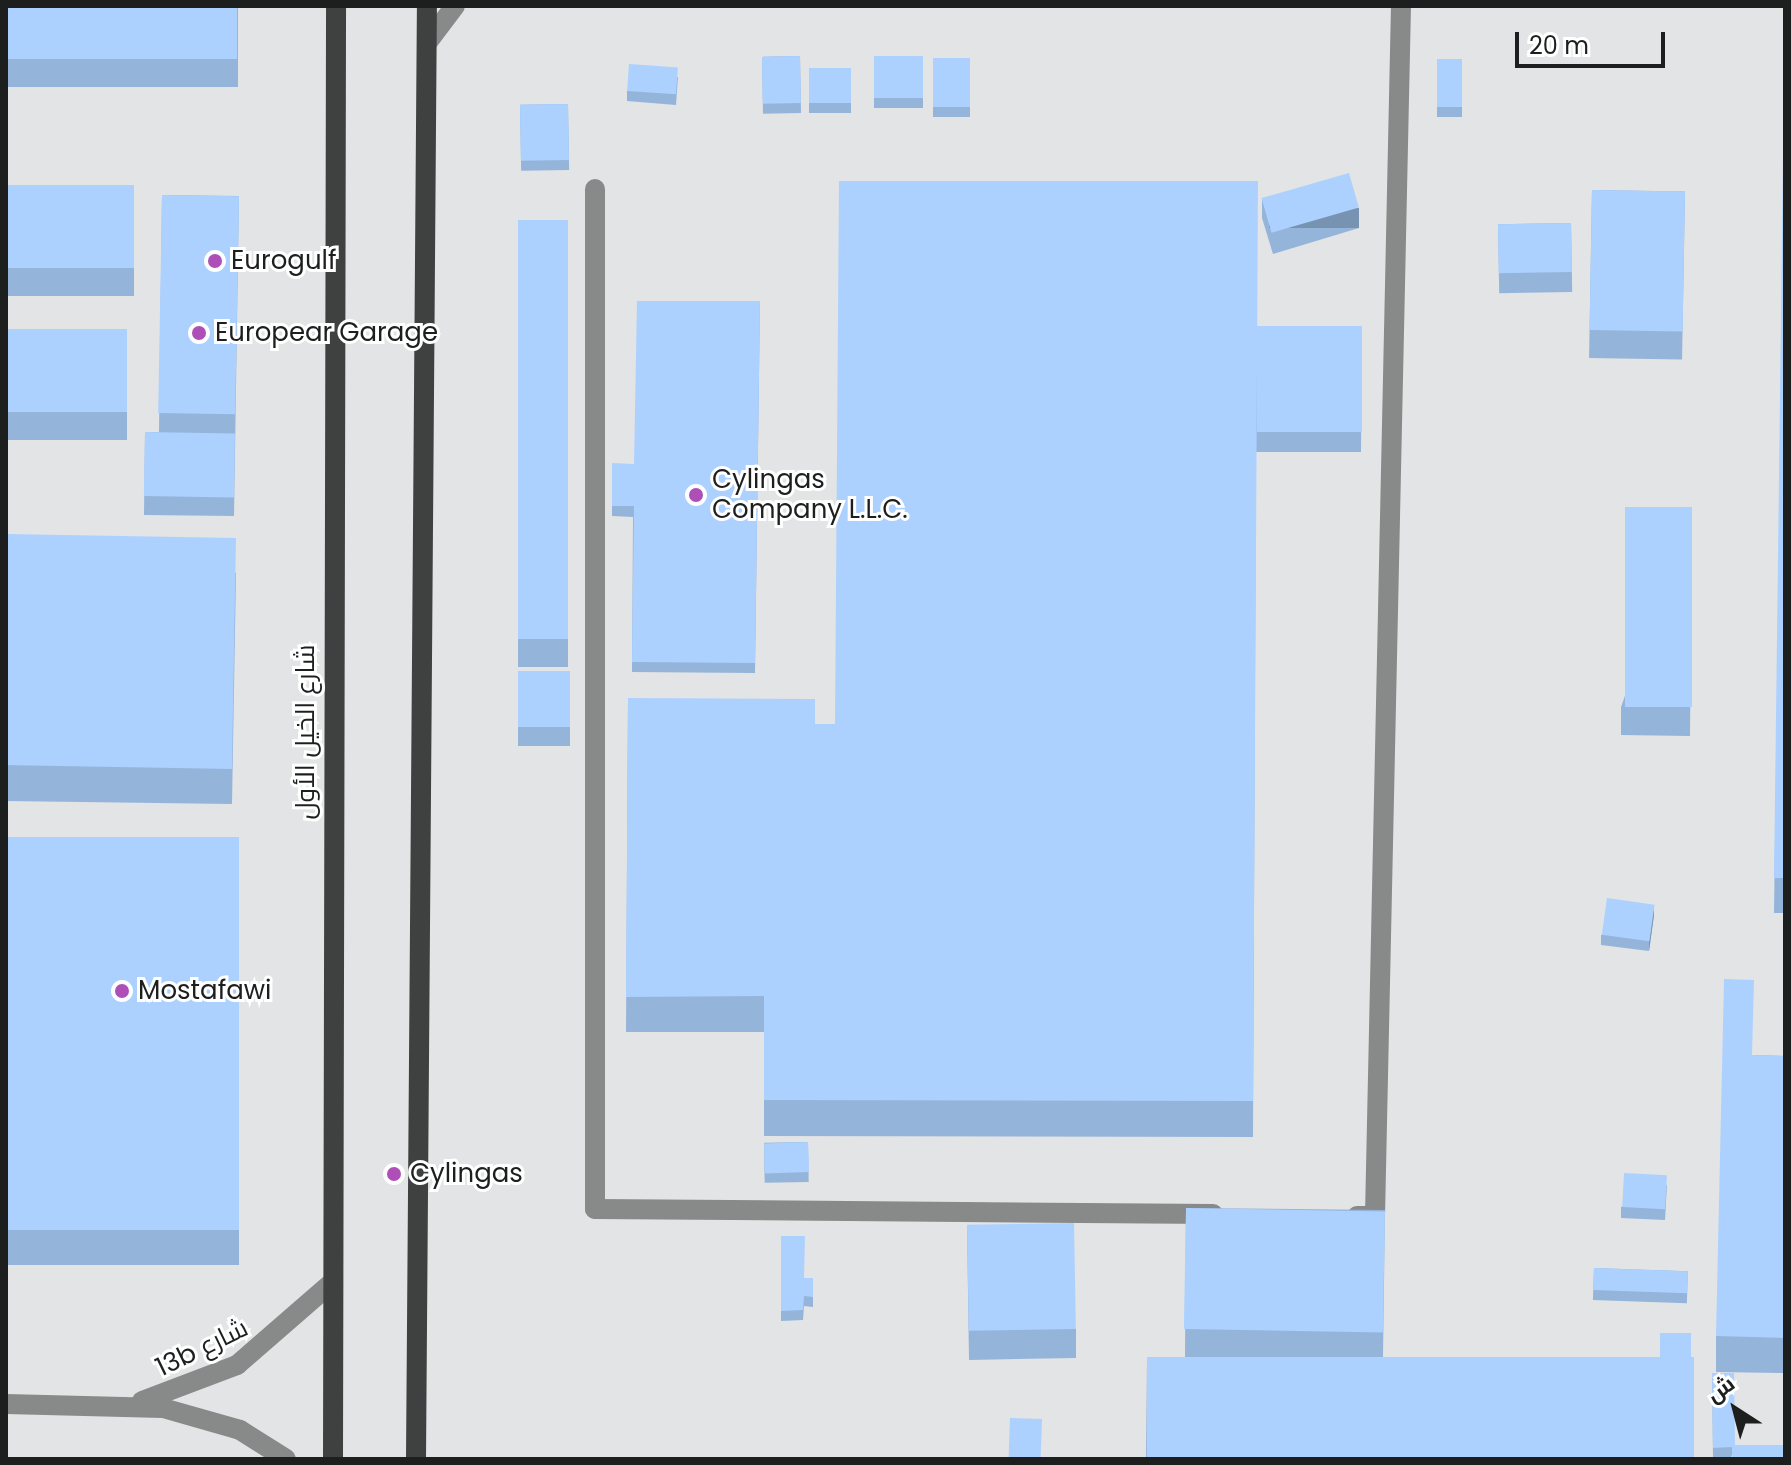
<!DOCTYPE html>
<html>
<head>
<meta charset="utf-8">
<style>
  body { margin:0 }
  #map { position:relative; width:1791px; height:1465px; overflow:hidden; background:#e3e4e5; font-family:Poppins,Cairo,sans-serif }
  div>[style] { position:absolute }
  .minor>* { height:20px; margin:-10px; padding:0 10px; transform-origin:10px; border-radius:10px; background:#888989 }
  .major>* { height:20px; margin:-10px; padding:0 10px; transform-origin:10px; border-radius:10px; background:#3f4140 }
  .wall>* { inset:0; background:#94b4da; transform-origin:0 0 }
  .shaded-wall>* { inset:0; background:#7892b2; transform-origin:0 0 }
  .building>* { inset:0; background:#acd1fe; transform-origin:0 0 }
  .dots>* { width:22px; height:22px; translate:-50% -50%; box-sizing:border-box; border:4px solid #fff; border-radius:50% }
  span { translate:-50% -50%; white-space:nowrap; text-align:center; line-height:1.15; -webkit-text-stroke:6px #fff; paint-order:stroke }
  .poi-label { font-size:26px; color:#1d1e1e }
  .left { translate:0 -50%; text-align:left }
  .street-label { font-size:26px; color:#1d1e1e }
  .frame { position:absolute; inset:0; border:8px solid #1d1e1e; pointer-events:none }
  .north { position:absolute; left:1695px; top:1369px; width:80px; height:80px; -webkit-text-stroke:6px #fff; paint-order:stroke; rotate:324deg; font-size:22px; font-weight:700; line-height:32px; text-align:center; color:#1d1e1e }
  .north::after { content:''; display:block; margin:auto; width:28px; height:36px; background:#1d1e1e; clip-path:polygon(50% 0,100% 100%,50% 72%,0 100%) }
  .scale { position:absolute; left:1515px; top:32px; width:150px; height:36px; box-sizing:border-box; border:4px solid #1d1e1e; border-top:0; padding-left:10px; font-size:24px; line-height:28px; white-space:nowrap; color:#1d1e1e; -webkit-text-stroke:6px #fff; paint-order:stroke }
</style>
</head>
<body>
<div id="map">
  <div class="minor">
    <i style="left:427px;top:43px;width:46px;rotate:-52.9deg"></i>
    <i style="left:595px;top:189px;width:1020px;rotate:90deg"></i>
    <i style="left:595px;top:1209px;width:618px;rotate:0.46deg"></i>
    <i style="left:1357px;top:1216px;width:18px"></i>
    <i style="left:1375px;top:1216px;width:1210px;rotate:-88.77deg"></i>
    <i style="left:142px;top:1401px;width:102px;rotate:-20.8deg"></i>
    <i style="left:237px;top:1365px;width:122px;rotate:-41deg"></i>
    <i style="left:6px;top:1404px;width:157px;rotate:1.5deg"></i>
    <i style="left:163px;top:1408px;width:80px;rotate:15.9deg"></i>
    <i style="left:240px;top:1430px;width:54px;rotate:32.2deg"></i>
  </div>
  <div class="major">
    <i style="left:333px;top:1459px;width:1453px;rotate:-89.88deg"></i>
    <i style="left:416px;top:1459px;width:1453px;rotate:-89.57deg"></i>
  </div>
  <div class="wall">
    <i style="left:6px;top:6px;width:232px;height:81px"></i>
    <i style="left:800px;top:56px;width:57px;height:38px;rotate:89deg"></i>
    <i style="left:923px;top:56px;width:52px;height:49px;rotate:90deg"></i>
    <i style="left:933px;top:58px;width:37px;height:59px"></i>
    <i style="left:1437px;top:59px;width:25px;height:58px"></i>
    <i style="left:809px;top:68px;width:42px;height:45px"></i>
    <i style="clip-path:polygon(678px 77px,676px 105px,627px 101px,627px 91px)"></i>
    <i style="left:568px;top:104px;width:66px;height:48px;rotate:89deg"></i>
    <i style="clip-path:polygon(1785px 155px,1785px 913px,1774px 913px)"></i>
    <i style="left:6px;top:185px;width:128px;height:111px"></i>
    <i style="left:1592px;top:190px;width:93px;height:168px;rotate:1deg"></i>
    <i style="clip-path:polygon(162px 195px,239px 196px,234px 516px,144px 515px,145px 432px,159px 432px)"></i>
    <i style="clip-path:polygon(1262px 198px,1359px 228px,1273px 254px,1262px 218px)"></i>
    <i style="left:518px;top:220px;width:50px;height:447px"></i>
    <i style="left:1571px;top:223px;width:69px;height:73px;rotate:89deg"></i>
    <i style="clip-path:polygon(760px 301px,755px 673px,632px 672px,633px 517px,612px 516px,612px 506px,634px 464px)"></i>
    <i style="clip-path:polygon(1257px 326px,1362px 326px,1361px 452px,1256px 452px,1253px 1137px,764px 1136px,764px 1032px,626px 1032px,628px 698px,815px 724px,835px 724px)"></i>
    <i style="left:6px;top:329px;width:121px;height:111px"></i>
    <i style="clip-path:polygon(1692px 507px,1690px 736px,1621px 735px,1621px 707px)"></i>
    <i style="clip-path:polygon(6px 534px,236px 573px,232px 804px,6px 801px)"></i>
    <i style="left:518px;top:671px;width:52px;height:75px"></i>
    <i style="left:6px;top:837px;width:233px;height:428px"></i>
    <i style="clip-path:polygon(1654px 915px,1649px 951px,1601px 945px,1601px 935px)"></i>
    <i style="clip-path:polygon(1753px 1055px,1785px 1056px,1785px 1373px,1716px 1372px,1716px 1336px)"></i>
    <i style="left:808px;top:1142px;width:40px;height:44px;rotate:89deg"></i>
    <i style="clip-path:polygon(1667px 1185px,1665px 1220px,1621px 1218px,1621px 1207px)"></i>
    <i style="clip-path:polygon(1186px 1208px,1385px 1210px,1383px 1357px,1660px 1357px,1660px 1334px,1691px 1333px,1691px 1357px,1694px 1357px,1694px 1459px,1146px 1459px,1147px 1358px,1226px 1358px,1185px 1357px)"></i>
    <i style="clip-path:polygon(967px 1226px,1076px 1329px,1076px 1358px,969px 1360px)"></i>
    <i style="clip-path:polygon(781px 1236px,804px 1278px,813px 1297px,813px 1307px,804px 1306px,803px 1320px,781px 1321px)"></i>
    <i style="left:1594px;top:1268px;width:94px;height:32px;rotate:2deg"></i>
    <i style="clip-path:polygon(1712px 1373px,1735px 1446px,1731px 1457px,1713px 1458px)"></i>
  </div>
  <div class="shaded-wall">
    <i style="left:1359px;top:208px;width:20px;height:90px;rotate:90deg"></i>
    <i style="clip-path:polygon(1654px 905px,1654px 915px,1649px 951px,1649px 941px)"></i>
  </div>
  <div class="building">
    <i style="left:6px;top:6px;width:231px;height:53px"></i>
    <i style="left:800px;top:56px;width:47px;height:38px;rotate:89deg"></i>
    <i style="left:923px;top:56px;width:42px;height:49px;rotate:90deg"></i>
    <i style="left:933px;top:58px;width:37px;height:49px"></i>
    <i style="left:1437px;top:59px;width:25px;height:48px"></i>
    <i style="left:629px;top:64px;width:49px;height:27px;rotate:4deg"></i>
    <i style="left:809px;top:68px;width:42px;height:35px"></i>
    <i style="left:568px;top:104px;width:56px;height:48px;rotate:89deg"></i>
    <i style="clip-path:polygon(1783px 155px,1785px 155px,1785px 878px,1774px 878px)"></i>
    <i style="left:1349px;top:173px;width:36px;height:91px;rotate:74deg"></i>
    <i style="clip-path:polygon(839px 181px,1258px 181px,1253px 1101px,764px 1100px,764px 996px,626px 997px,628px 698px,815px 699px,815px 724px,835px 724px)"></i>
    <i style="left:6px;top:185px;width:128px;height:83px"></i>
    <i style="left:1592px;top:190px;width:93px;height:140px;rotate:1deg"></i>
    <i style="left:162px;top:195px;width:77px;height:218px;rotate:1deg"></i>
    <i style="left:518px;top:220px;width:50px;height:419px"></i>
    <i style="left:1571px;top:223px;width:49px;height:73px;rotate:89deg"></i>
    <i style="clip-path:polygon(637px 301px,760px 301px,755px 663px,632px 662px,634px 506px,612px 506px,612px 463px,634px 464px)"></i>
    <i style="left:1257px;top:326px;width:105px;height:106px"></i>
    <i style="left:6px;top:329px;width:121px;height:83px"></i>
    <i style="left:145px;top:432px;width:90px;height:64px;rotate:1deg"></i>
    <i style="left:1625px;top:507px;width:67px;height:200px"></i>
    <i style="left:6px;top:534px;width:230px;height:231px;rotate:1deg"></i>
    <i style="left:518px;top:671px;width:52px;height:56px"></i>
    <i style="left:6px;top:837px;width:233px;height:393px"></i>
    <i style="left:1607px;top:898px;width:48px;height:37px;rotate:8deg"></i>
    <i style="clip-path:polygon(1724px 979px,1754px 980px,1752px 1055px,1785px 1056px,1785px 1338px,1716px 1336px)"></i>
    <i style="left:808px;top:1142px;width:30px;height:44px;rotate:88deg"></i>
    <i style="left:1624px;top:1173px;width:43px;height:34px;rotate:3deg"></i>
    <i style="left:1186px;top:1208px;width:199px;height:121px;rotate:1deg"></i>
    <i style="left:1074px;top:1223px;width:106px;height:107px;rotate:89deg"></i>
    <i style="clip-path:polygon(781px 1236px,805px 1236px,804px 1278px,813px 1278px,813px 1297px,804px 1296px,803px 1310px,781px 1311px)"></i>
    <i style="left:1594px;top:1268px;width:94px;height:22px;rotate:2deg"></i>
    <i style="left:1691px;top:1333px;width:24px;height:31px;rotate:90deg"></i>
    <i style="left:1694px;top:1357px;width:102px;height:547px;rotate:90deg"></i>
    <i style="clip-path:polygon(1712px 1373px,1734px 1373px,1735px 1446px,1732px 1446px,1732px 1447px,1713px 1448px)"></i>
    <i style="left:1010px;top:1418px;width:32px;height:41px;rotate:2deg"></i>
    <i style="left:1785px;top:1445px;width:14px;height:53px;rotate:90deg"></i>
  </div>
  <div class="dots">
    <i style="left:215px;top:261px;background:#ae4eb7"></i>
    <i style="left:199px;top:333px;background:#ae4eb7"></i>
    <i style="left:696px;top:495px;background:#ae4eb7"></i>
    <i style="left:122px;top:991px;background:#ae4eb7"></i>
    <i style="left:394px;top:1174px;background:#ae4eb7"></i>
  </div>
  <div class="poi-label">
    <span class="left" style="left:231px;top:261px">Eurogulf</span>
    <span class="left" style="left:215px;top:333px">Europear Garage</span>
    <span class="left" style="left:712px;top:495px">Cylingas<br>Company L.L.C.</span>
    <span class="left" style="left:138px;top:991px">Mostafawi</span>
    <span class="left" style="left:410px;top:1174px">Cylingas</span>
  </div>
  <div class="street-label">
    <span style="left:306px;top:732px;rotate:-90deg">شارع الخيل الأول</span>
    <span style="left:202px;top:1348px;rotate:-26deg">13b شارع</span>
  </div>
  <div class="frame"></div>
  <div class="north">ش</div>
  <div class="scale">20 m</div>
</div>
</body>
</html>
